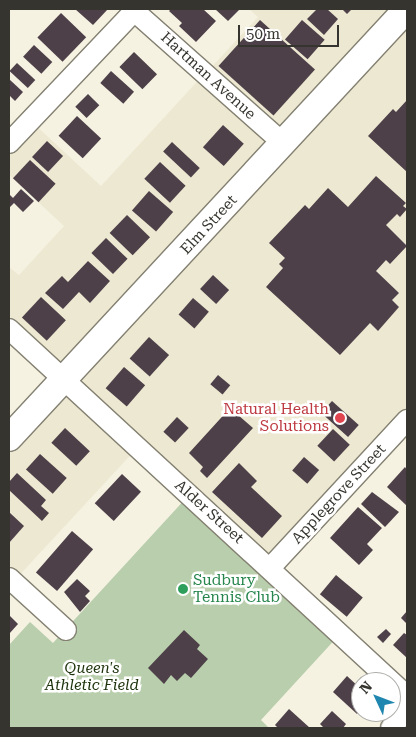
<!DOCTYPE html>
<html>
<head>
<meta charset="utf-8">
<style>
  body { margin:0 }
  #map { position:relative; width:416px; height:737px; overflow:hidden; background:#f5f2e2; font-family:"Roboto Serif",serif }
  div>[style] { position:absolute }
  .built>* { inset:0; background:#ede8d1 }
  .green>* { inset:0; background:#b9ceac }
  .building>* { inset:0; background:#4d4049; transform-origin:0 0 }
  .roads { filter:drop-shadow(1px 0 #848172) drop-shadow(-1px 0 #848172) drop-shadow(0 1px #848172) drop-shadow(0 -1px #848172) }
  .minor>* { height:20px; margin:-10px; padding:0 10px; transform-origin:10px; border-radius:10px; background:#fff }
  .major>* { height:26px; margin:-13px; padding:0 13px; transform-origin:13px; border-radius:13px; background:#fff }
  .dots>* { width:14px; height:14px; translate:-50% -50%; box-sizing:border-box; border:2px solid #fff; border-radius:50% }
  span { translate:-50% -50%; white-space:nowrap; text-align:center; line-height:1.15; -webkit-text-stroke:5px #fff; paint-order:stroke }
  .street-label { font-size:15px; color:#35342e }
  .health-label { font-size:15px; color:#be3a42 }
  .right { translate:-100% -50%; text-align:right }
  .leisure-label { font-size:15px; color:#27864d }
  .left { translate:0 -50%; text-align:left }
  .park-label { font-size:15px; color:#1d330c; font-style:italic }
  .frame { position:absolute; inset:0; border:10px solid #35342e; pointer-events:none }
  .north { position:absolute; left:351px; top:672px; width:50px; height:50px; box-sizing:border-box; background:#fff; border:1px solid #aeaeab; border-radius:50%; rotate:313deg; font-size:14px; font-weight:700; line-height:20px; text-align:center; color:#35342e }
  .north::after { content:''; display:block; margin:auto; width:18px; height:22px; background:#1f87af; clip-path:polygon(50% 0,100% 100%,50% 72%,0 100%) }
  .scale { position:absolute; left:238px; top:25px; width:101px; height:22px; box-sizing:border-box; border:2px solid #35342e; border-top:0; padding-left:6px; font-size:15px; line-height:18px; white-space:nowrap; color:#35342e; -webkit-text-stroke:4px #fff; paint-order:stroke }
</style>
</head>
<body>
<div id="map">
  <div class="built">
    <i style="clip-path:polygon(249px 9px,405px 9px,283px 142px,206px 73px,258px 17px)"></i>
    <i style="clip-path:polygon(407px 12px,407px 419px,269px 568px,139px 446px,14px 581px,9px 577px,9px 440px,65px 380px,9px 328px,9px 267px,19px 275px,64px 226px,9px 175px,9px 143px,30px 120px,101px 186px,205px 73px,285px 147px)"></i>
  </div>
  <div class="green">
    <i style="clip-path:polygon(188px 496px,340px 634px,261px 720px,269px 728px,9px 728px,9px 645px,30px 622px,53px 643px)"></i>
  </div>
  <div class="building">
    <i style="clip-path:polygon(75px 9px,108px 9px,93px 25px)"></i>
    <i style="clip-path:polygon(171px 9px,203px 9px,216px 21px,196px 42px,179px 26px,182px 23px,169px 11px)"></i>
    <i style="clip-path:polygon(215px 9px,240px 9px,228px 21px)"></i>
    <i style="clip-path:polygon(317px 9px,327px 9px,338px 19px,324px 35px,307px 19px)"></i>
    <i style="clip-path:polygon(342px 9px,352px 9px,347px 14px)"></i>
    <i style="left:61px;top:13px;width:35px;height:34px;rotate:44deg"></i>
    <i style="left:260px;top:20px;width:74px;height:62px;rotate:42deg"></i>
    <i style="left:302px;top:20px;width:30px;height:26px;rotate:41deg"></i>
    <i style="left:34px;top:45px;width:25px;height:16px;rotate:43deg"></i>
    <i style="left:134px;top:52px;width:32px;height:21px;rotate:44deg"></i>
    <i style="left:17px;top:63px;width:25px;height:11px;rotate:43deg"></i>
    <i style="left:111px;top:71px;width:31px;height:16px;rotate:42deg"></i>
    <i style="clip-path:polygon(9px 79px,23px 92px,15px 101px,9px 95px)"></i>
    <i style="left:88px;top:94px;width:16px;height:18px;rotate:45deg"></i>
    <i style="clip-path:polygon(407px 100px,407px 172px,368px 136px,393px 109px,396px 112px)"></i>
    <i style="left:77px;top:116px;width:33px;height:27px;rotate:43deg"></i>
    <i style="left:223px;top:125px;width:28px;height:30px;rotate:42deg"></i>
    <i style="left:47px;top:141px;width:22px;height:22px;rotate:43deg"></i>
    <i style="left:172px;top:142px;width:38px;height:13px;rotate:43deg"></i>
    <i style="left:30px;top:160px;width:35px;height:25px;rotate:43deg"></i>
    <i style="left:160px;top:162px;width:35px;height:23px;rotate:43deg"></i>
    <i style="clip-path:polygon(376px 176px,406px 203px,403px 206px,407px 209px,400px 217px,397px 214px,386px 225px,407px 246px,390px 264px,386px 260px,376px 271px,399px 293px,392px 300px,399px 307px,378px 331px,370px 323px,340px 355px,266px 287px,283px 268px,279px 264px,285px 258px,269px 243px,305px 205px,309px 209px,328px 188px,348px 207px)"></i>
    <i style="clip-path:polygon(21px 189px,34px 201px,23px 212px,14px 203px,9px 208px,9px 194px,13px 198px)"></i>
    <i style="left:149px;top:191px;width:32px;height:26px;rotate:41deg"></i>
    <i style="left:127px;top:215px;width:32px;height:25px;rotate:44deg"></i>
    <i style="left:106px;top:238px;width:30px;height:21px;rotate:44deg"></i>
    <i style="clip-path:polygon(88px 261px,110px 281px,90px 303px,79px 292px,63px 309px,45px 293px,62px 276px,68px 282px)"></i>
    <i style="left:213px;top:275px;width:22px;height:19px;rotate:43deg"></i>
    <i style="left:41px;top:297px;width:34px;height:28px;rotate:43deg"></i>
    <i style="left:193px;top:298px;width:21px;height:22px;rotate:41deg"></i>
    <i style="left:149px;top:337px;width:27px;height:29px;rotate:42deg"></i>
    <i style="left:124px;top:367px;width:28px;height:28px;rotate:41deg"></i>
    <i style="left:218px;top:375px;width:16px;height:12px;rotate:40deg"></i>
    <i style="left:332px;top:401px;width:36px;height:16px;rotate:42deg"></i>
    <i style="clip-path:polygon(230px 408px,253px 428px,207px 478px,200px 471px,203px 467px,189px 453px)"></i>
    <i style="left:177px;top:417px;width:16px;height:20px;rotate:43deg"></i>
    <i style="left:65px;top:428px;width:34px;height:20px;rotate:43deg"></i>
    <i style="left:333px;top:429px;width:23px;height:23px;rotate:43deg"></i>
    <i style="left:40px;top:454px;width:36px;height:21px;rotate:42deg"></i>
    <i style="left:304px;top:457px;width:20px;height:18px;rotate:41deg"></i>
    <i style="clip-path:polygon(239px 463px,257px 481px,251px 487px,282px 516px,262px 538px,212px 492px)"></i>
    <i style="clip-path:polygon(405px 467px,407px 470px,407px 506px,387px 487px)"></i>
    <i style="clip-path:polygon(17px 473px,46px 500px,41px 506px,49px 513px,42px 521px,9px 490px,9px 482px)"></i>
    <i style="left:122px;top:474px;width:26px;height:40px;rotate:43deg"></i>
    <i style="clip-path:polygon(372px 492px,399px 512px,385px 527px,361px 504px)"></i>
    <i style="clip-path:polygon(358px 507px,382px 528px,367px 544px,373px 550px,359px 565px,330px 538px)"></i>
    <i style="clip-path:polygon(9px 512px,24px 526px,9px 543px)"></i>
    <i style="left:72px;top:531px;width:28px;height:55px;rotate:41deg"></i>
    <i style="left:336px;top:575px;width:35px;height:25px;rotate:40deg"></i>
    <i style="clip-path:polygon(77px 579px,90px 591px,85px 596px,90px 601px,80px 612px,64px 592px)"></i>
    <i style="clip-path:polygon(407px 611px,407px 624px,401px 618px)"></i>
    <i style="clip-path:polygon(9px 615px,18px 624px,9px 634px)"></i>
    <i style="clip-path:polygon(386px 629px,391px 634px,383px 643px,377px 637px)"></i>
    <i style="clip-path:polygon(184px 630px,200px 645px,197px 649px,208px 659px,191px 678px,185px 673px,177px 681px,171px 675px,164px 684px,148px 668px)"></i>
    <i style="clip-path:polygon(404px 633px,407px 635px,407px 658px,393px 645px)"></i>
    <i style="clip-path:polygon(347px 676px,361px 689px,361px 709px,357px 714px,333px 692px)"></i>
    <i style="clip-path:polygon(289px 709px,310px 728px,278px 728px,275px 725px)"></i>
    <i style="clip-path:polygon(332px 711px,346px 724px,343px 728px,324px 728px,320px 724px)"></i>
  </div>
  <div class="roads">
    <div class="minor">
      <i style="left:132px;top:9px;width:203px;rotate:41.6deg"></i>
      <i style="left:9px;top:143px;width:185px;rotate:-46.5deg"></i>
      <i style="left:9px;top:329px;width:541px;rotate:42.68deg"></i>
      <i style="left:270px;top:568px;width:202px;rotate:-47.2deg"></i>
      <i style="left:9px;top:578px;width:77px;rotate:42.4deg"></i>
      <i style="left:391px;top:728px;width:24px;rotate:-48deg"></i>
    </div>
    <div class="major">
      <i style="left:9px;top:438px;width:585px;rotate:-47.15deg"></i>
    </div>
  </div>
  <div class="dots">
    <i style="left:340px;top:418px;background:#e0444e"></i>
    <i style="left:183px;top:589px;background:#2e9e5b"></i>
  </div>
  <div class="street-label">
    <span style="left:208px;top:76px;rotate:42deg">Hartman Avenue</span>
    <span style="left:209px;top:225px;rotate:-47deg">Elm Street</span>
    <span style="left:339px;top:494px;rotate:-47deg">Applegrove Street</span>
    <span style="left:209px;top:512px;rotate:42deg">Alder Street</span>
  </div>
  <div class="health-label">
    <span class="right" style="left:329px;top:418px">Natural Health<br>Solutions</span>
  </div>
  <div class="leisure-label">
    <span class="left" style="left:193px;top:589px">Sudbury<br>Tennis Club</span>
  </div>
  <div class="park-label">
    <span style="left:92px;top:677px">Queen's<br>Athletic Field</span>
  </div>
  <div class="frame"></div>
  <div class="north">N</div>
  <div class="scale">50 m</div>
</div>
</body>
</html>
